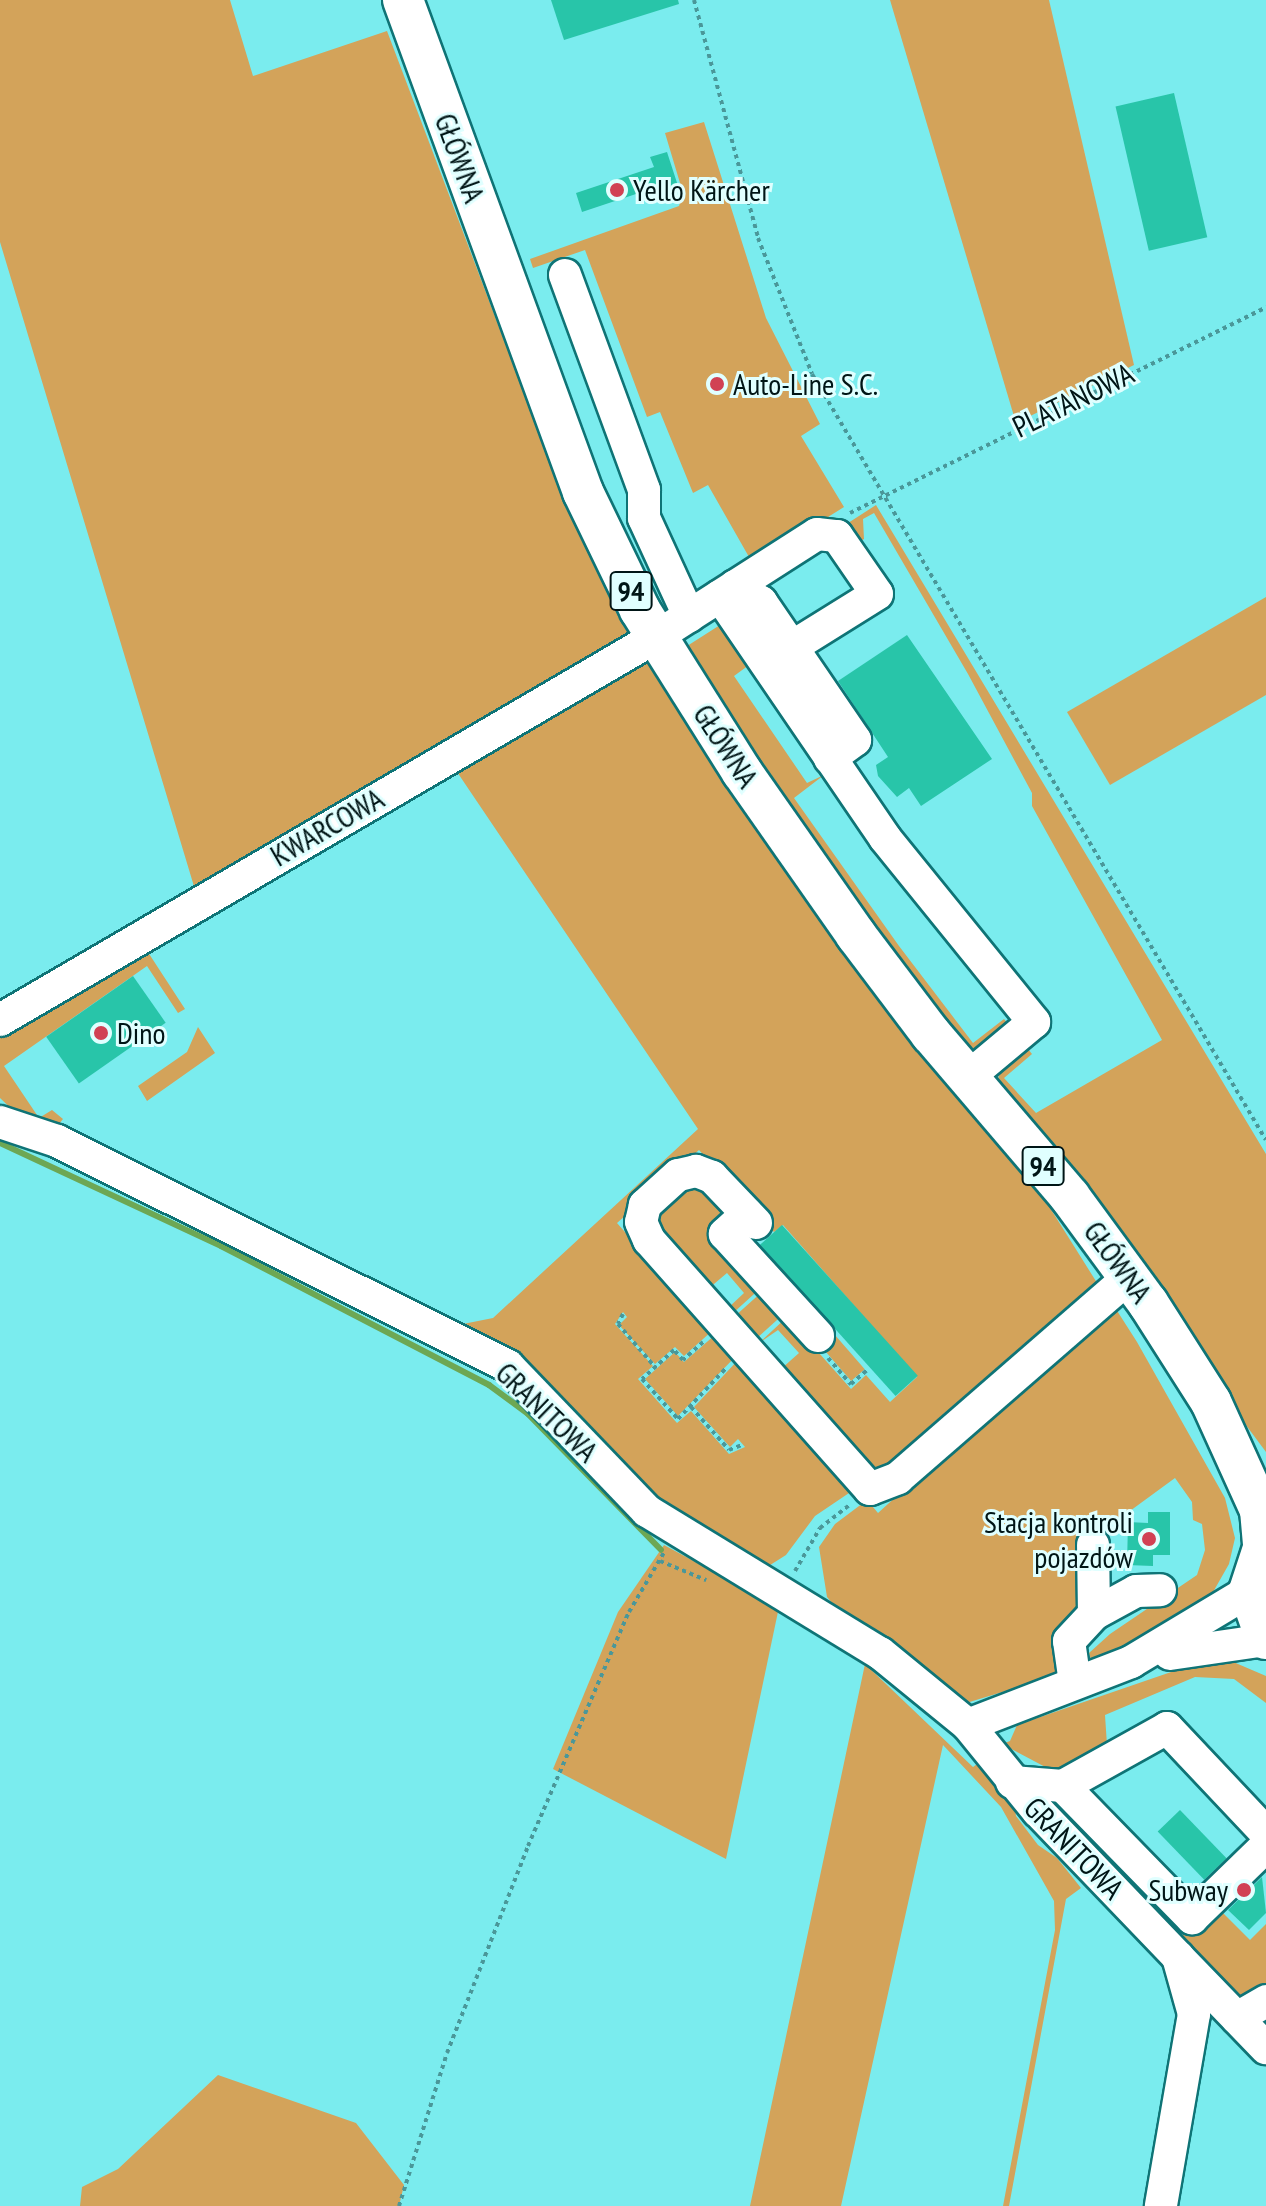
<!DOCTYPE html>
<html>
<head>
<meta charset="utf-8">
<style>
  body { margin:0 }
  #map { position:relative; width:1266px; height:2206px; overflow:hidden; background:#7aecee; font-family:"PT Sans Narrow",sans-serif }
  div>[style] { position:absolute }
  .green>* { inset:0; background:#d3a35a; transform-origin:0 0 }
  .stream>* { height:6px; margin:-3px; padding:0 3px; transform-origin:3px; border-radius:3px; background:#6da754 }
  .building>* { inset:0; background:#28c5a9; transform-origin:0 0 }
  .path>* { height:4px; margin-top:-2px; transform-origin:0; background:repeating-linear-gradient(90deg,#4a9799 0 4px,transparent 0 8px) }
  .roads { filter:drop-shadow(2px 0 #0f7476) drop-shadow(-2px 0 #0f7476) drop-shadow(0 2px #0f7476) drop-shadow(0 -2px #0f7476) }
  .minor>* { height:32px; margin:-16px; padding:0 16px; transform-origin:16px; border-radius:16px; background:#fff }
  .major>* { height:40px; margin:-20px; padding:0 20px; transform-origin:20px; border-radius:20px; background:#fff }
  .dots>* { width:22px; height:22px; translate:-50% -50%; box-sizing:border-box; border:4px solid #e0ffff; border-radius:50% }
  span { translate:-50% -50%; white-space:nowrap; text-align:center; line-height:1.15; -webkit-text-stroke:6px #e0ffff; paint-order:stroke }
  .shield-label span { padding:2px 6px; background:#e0ffff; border:2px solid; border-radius:6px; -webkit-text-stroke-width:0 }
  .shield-label { font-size:28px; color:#001516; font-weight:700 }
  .street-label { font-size:30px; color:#001516 }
  .poi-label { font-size:30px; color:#001516 }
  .left { translate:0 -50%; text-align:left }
  .right { translate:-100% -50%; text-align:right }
</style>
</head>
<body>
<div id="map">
  <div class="green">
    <i style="clip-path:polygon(0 0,230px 0,253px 76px,387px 31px,564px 499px,632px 636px,196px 893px,0 242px)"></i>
    <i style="clip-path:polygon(890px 0,1049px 0,1134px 365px,1016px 423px)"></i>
    <i style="clip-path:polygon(704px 122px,766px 318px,820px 424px,801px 436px,844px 507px,753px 564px,708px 485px,693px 493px,660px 412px,647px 417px,585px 250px,533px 268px,530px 259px,679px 206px,683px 193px,665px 133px)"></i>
    <i style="clip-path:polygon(876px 505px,1266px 1154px,1266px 1452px,996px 1090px,1001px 1064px,1024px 1044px,1032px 1054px,1004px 1078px,1036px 1113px,1162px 1040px,1032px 806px,1032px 793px,968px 674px,874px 513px,863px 519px,864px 539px,857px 543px,845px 525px)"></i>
    <i style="clip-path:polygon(1266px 597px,1266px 695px,1110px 785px,1067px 712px)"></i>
    <i style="clip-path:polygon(720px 625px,749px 665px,734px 676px,807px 783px,824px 775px,794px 798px,899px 946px,973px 1043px,1004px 1019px,1012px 1029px,977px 1052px,964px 1051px,817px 856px,684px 648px)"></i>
    <i style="clip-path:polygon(642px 654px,759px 835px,901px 1030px,1040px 1192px,1099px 1286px,888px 1469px,869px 1466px,781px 1369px,799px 1353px,778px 1330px,759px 1343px,787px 1317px,851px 1389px,866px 1375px,890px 1402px,917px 1377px,783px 1225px,774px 1232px,699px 1150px,617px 1223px,712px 1331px,684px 1356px,675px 1347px,655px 1364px,619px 1325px,627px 1317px,623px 1312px,615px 1324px,653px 1366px,638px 1379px,677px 1423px,691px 1411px,729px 1454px,745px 1447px,738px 1439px,730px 1447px,694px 1407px,739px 1359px,852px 1491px,815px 1516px,786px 1555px,767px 1567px,668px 1514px,426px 1313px,463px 1324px,493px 1318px,698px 1129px,451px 763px)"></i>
    <i style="clip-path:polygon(142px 943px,185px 1009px,178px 1013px,147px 966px,4px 1066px,39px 1118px,52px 1110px,63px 1119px,58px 1125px,20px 1117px,0 1098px,0 1026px)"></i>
    <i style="clip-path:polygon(198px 1027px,215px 1053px,147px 1101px,138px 1086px,187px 1052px)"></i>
    <i style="clip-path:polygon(682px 1184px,706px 1184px,736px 1217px,765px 1284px,732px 1314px,727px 1309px,744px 1293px,727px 1273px,708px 1289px,657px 1233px,655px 1219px)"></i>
    <i style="left:764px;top:1290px;width:31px;height:40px;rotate:48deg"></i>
    <i style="clip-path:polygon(1107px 1306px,1114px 1306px,1137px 1342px,1225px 1498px,1235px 1538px,1229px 1564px,1200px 1615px,1092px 1663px,1089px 1653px,1110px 1634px,1197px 1575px,1205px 1550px,1202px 1524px,1193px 1520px,1192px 1502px,1175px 1478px,1078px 1549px,1086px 1582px,1065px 1673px,963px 1704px,838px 1610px,827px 1597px,819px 1547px,835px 1524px,867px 1500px,878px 1513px)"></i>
    <i style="left:828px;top:1327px;width:56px;height:18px;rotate:49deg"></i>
    <i style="clip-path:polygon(716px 1334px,736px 1356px,678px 1416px,645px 1379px,675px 1352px,684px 1362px)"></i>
    <i style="clip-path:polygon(664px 1545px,779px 1607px,726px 1859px,553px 1769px,618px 1612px)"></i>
    <i style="clip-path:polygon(1206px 1660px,1231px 1661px,1266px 1676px,1266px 1703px,1234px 1679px,1195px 1677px,1105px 1715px,1107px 1745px,1069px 1771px,1051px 1770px,1002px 1744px,1010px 1741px,1017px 1725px)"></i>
    <i style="clip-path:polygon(865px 1664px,973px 1767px,980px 1762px,1014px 1800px,1016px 1816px,1038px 1845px,1057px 1858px,1081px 1888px,1066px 1899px,1009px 2206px,1003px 2206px,1055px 1930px,1054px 1901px,1001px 1807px,943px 1745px,841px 2206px,750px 2206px)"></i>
    <i style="clip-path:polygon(1050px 1802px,1182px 1935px,1216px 1906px,1250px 1940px,1266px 1924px,1266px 1990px,1255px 1987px,1239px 2001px)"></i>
    <i style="clip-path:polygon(218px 2075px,356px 2123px,404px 2185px,399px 2206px,80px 2206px,82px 2187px,118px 2169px)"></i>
  </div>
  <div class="stream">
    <i style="left:0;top:1143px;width:244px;rotate:25deg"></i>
    <i style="left:221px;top:1246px;width:302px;rotate:27.4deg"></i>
    <i style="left:489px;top:1385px;width:49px;rotate:36.6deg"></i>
    <i style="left:528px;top:1414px;width:190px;rotate:45.6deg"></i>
  </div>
  <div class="building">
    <i style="clip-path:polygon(551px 0,678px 0,679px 4px,564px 40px)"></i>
    <i style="left:1174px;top:93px;width:148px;height:60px;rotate:77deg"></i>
    <i style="clip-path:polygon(667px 152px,679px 189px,663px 195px,660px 186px,582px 212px,576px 193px,654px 167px,650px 157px)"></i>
    <i style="clip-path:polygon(907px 635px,992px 759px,921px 806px,909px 788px,897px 797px,878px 776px,876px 765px,888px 757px,838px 681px)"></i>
    <i style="left:133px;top:976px;width:57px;height:106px;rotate:55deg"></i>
    <i style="left:782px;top:1225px;width:203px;height:30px;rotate:48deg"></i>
    <i style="clip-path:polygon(1148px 1512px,1170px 1512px,1170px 1555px,1153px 1555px,1153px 1566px,1127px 1565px,1128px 1522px,1148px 1523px)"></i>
    <i style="left:1180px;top:1810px;width:67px;height:31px;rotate:46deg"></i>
    <i style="clip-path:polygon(1262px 1877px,1266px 1913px,1249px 1930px,1228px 1910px)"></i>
  </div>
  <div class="path">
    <i style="left:694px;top:0;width:246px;rotate:74.9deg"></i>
    <i style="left:758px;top:238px;width:146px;rotate:68.3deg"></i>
    <i style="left:812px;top:374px;width:890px;rotate:59.35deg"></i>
    <i style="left:850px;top:513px;width:464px;rotate:-26.3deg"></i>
    <i style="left:623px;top:1314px;width:11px;rotate:117deg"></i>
    <i style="left:618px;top:1324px;width:57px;rotate:49.3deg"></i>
    <i style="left:703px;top:1342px;width:27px;rotate:138deg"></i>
    <i style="left:683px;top:1360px;width:13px;rotate:-132deg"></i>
    <i style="left:674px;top:1350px;width:43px;rotate:137.8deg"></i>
    <i style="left:642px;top:1379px;width:54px;rotate:48deg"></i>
    <i style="left:678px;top:1419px;width:71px;rotate:-46.7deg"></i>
    <i style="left:828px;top:1358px;width:35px;rotate:49deg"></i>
    <i style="left:851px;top:1384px;width:23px;rotate:-41deg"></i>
    <i style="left:691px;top:1407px;width:57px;rotate:48.5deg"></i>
    <i style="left:729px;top:1450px;width:14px;rotate:-21deg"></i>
    <i style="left:660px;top:1561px;width:50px;rotate:22.4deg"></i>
    <i style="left:795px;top:1571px;width:50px;rotate:-59.8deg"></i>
    <i style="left:820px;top:1528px;width:37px;rotate:-38deg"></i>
    <i style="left:399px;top:2206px;width:160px;rotate:-72.6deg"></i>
    <i style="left:447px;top:2053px;width:222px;rotate:-68.6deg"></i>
    <i style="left:528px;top:1846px;width:255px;rotate:-66.7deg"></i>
    <i style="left:629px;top:1612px;width:71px;rotate:-59.5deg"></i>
  </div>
  <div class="roads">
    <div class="minor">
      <i style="left:565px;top:275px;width:229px;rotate:69.8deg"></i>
      <i style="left:644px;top:490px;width:28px;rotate:90deg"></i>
      <i style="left:644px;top:518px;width:108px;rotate:65.3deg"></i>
      <i style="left:735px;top:586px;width:31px;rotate:32deg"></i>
      <i style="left:761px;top:602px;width:167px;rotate:55.7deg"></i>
      <i style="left:855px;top:740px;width:31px;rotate:144deg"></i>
      <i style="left:720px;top:596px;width:293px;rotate:55.7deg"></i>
      <i style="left:885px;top:838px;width:237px;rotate:51deg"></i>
      <i style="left:1034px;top:1022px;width:87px;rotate:140.1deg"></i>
      <i style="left:0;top:1020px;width:760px;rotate:-30.28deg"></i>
      <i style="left:656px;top:637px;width:191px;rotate:-32.6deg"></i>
      <i style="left:817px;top:534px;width:20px;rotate:6deg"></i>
      <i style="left:837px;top:536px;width:70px;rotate:55.4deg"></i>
      <i style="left:877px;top:594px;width:100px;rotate:148.1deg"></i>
      <i style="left:0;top:1122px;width:60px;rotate:18.4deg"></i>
      <i style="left:57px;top:1141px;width:504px;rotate:26.51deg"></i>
      <i style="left:508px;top:1366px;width:201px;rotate:46.2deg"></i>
      <i style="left:647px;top:1511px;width:273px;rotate:31.4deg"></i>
      <i style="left:880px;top:1653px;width:114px;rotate:39.3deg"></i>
      <i style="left:968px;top:1725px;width:175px;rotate:-21.1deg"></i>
      <i style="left:1131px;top:1662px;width:138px;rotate:-31deg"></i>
      <i style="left:747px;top:1214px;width:30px;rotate:138deg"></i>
      <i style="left:725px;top:1234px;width:138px;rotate:47.6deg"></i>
      <i style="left:756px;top:1223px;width:64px;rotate:-133.7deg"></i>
      <i style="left:712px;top:1177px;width:17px;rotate:-159deg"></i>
      <i style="left:696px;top:1171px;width:18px;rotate:167deg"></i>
      <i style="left:678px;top:1175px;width:45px;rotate:137.7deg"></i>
      <i style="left:645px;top:1205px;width:17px;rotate:103deg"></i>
      <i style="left:641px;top:1222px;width:20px;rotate:66deg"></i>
      <i style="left:649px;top:1240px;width:333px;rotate:48.4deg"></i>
      <i style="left:870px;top:1489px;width:30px;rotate:-21deg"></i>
      <i style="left:898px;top:1478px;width:308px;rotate:-41deg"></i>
      <i style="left:1094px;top:1614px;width:48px;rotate:-28.7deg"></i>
      <i style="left:1136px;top:1591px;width:24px;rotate:-2deg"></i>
      <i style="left:1170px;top:1654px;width:97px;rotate:-8.3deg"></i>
      <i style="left:1075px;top:1683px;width:42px;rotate:-98.1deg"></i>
      <i style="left:1069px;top:1641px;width:37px;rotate:-47deg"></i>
      <i style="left:1094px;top:1614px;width:69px;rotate:-90.8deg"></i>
      <i style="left:968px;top:1725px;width:111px;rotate:50.9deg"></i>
      <i style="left:1038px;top:1811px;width:202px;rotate:46.2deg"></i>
      <i style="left:1178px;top:1957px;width:59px;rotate:74.3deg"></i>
      <i style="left:1194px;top:2014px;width:195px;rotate:99.8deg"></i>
      <i style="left:1012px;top:1782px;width:51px;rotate:4.5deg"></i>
      <i style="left:1063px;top:1786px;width:119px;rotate:-29.1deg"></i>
      <i style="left:1167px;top:1728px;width:144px;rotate:46.7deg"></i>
      <i style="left:1063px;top:1786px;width:185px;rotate:45.7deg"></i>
      <i style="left:1192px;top:1918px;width:103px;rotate:-44.2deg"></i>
      <i style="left:1178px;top:1957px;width:127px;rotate:46deg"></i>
      <i style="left:1237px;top:2018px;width:34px;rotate:-30deg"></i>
    </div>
    <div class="major">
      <i style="left:403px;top:0;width:524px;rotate:69.9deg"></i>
      <i style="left:583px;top:492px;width:131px;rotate:64.2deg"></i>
      <i style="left:640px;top:610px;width:191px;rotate:57.8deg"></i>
      <i style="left:742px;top:772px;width:199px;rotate:55deg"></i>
      <i style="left:856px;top:935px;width:124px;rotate:52.9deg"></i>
      <i style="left:931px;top:1034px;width:214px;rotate:49.5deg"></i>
      <i style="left:1070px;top:1197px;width:132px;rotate:53.7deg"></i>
      <i style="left:1148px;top:1303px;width:117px;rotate:57.5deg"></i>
      <i style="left:1211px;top:1402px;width:119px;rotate:65.6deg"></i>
      <i style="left:1260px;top:1510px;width:33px;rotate:85deg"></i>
      <i style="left:1266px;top:1539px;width:55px;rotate:108.1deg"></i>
      <i style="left:1249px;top:1591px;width:51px;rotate:70.5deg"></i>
    </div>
  </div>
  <div class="dots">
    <i style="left:617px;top:190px;background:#d14154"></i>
    <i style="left:717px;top:384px;background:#d14154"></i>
    <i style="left:101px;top:1033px;background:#d14154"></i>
    <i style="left:1149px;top:1539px;background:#d14154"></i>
    <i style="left:1244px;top:1890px;background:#d14154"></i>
  </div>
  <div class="shield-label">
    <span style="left:631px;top:591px">94</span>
    <span style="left:1043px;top:1166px">94</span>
  </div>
  <div class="street-label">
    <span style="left:460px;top:158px;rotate:70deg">GŁÓWNA</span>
    <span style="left:1073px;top:400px;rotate:-26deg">PLATANOWA</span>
    <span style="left:726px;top:746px;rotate:57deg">GŁÓWNA</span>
    <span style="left:327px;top:827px;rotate:-30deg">KWARCOWA</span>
    <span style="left:1118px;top:1262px;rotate:54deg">GŁÓWNA</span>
    <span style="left:547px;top:1412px;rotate:44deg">GRANITOWA</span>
    <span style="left:1074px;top:1848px;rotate:46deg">GRANITOWA</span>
  </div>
  <div class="poi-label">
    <span class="left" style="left:633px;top:190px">Yello Kärcher</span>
    <span class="left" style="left:733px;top:384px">Auto-Line S.C.</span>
    <span class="left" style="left:117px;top:1033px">Dino</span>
    <span class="right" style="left:1133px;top:1539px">Stacja kontroli<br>pojazdów</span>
    <span class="right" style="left:1228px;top:1890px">Subway</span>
  </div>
</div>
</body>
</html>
